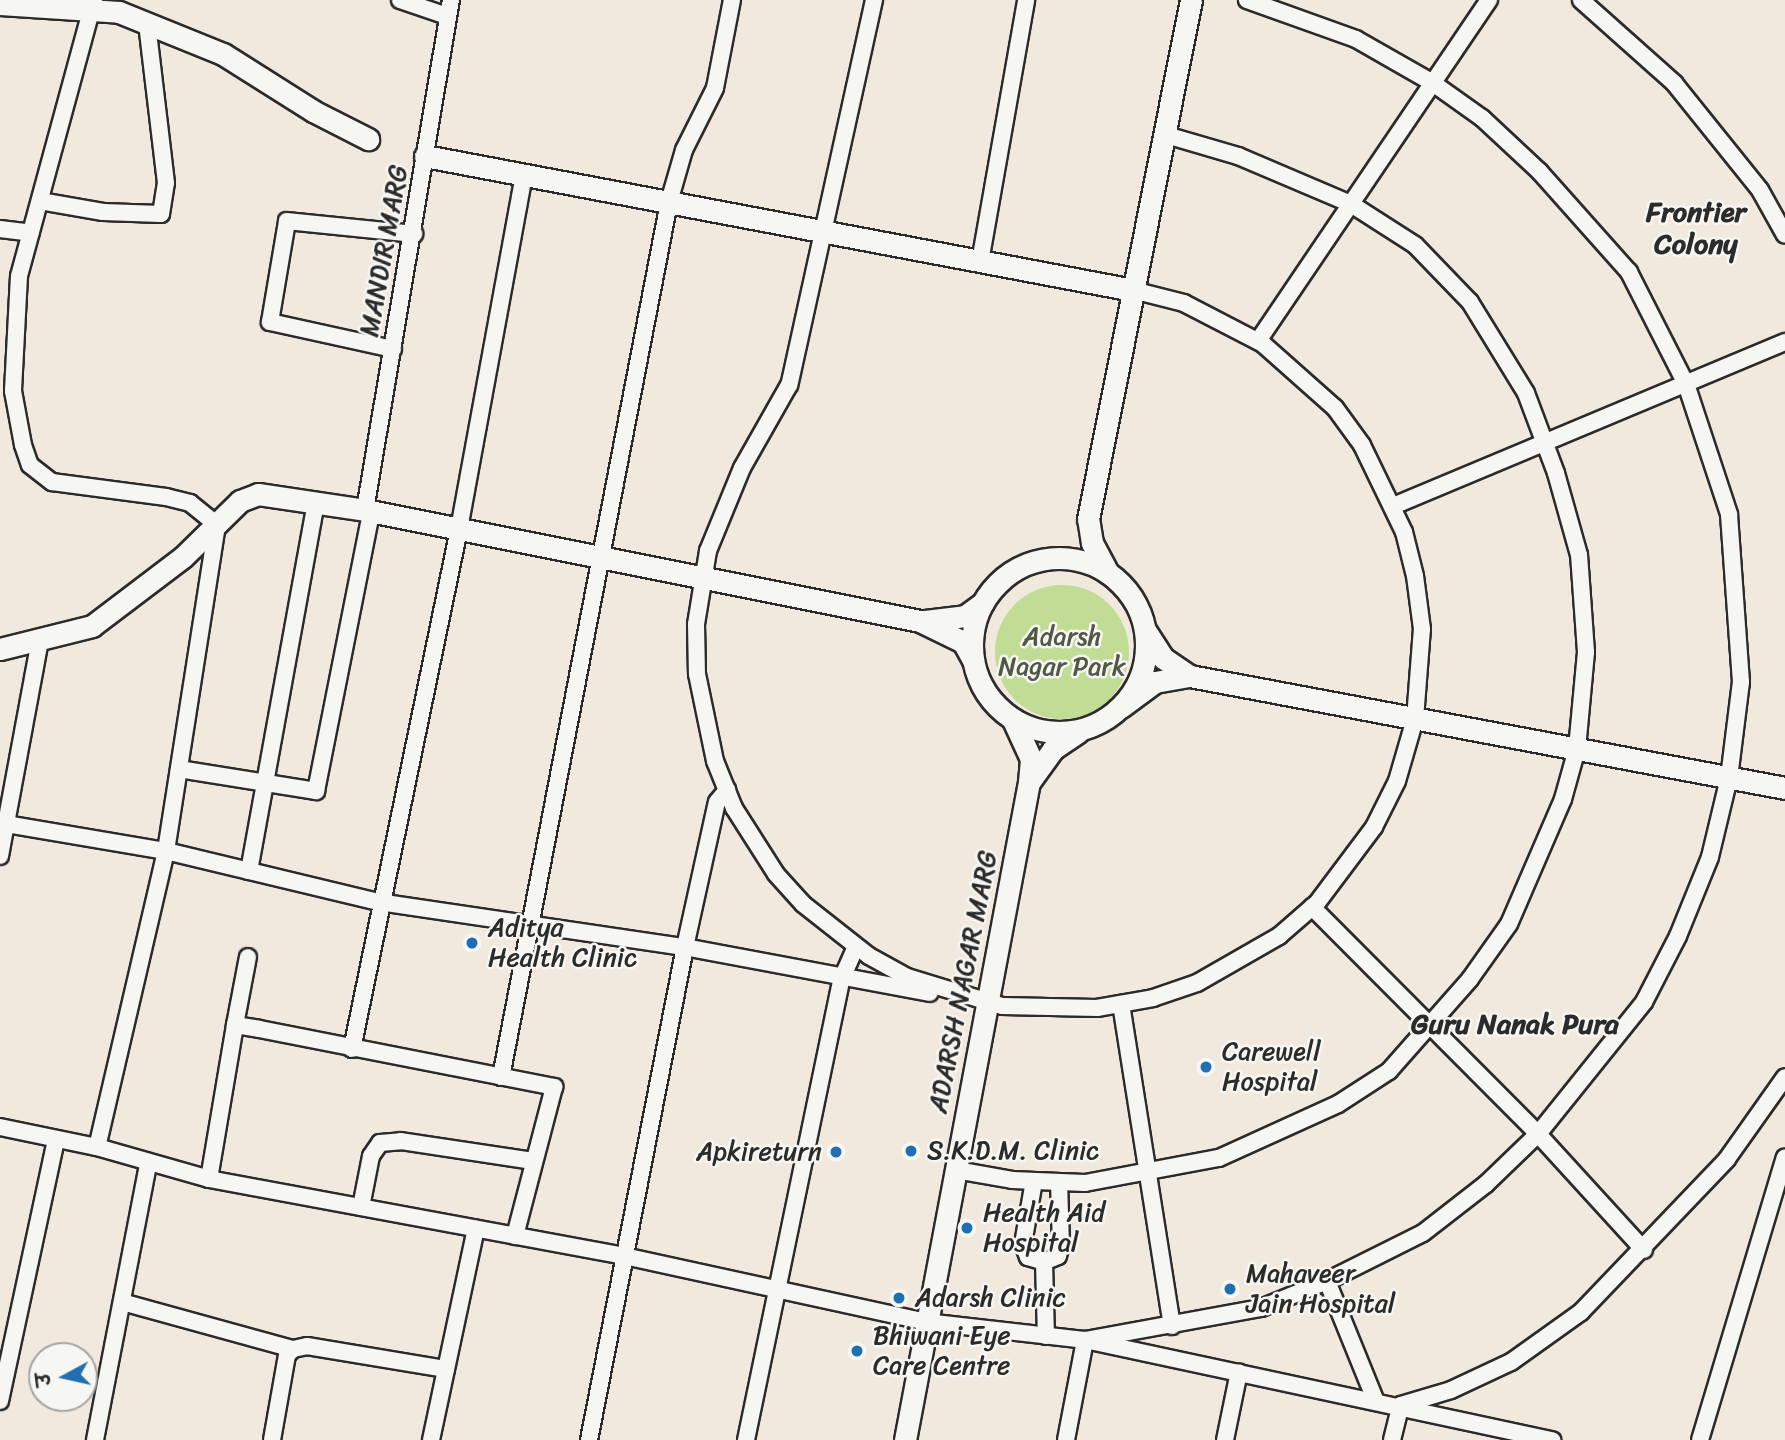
<!DOCTYPE html>
<html>
<head>
<meta charset="utf-8">
<style>
  body { margin:0 }
  #map { position:relative; width:1785px; height:1440px; overflow:hidden; background:#f1e8de; font-family:Sriracha,"Playpen Sans Deva",sans-serif }
  div>[style] { position:absolute }
  .green>* { inset:0; background:#c1dd95 }
  .round { border-radius:50% }
  .roads { filter:drop-shadow(2px 0 #2b2b2b) drop-shadow(-2px 0 #2b2b2b) drop-shadow(0 2px #2b2b2b) drop-shadow(0 -2px #2b2b2b) }
  .street>* { height:16px; margin:-8px; padding:0 8px; transform-origin:8px; border-radius:8px; background:#f6f6f2 }
  .secondary>* { height:21px; margin:-10.5px; padding:0 10.5px; transform-origin:10.5px; border-radius:10.5px; background:#f6f6f2 }
  .secondary>.ring { margin:-10.5px; padding:0; box-sizing:content-box; background:none; border:21px solid #f6f6f2; border-radius:50% }
  .dots>* { width:19px; height:19px; translate:-50% -50%; box-sizing:border-box; border:4px solid #f6f6f2; border-radius:50% }
  span { translate:-50% -50%; white-space:nowrap; text-align:center; line-height:1.15; -webkit-text-stroke:5px #f6f6f2; paint-order:stroke }
  .street-label { font-size:26px; color:#2b2b2b }
  .park-label { font-size:26px; color:#505846 }
  .poi-label { font-size:26px; color:#2b2b2b }
  .left { translate:0 -50%; text-align:left }
  .right { translate:-100% -50%; text-align:right }
  .neighbourhood-label { font-size:28px; color:#2b2b2b; font-weight:700 }
  .north { position:absolute; left:28px; top:1342px; width:70px; height:70px; box-sizing:border-box; background:#f6f6f2; border:2px solid #a5a5a2; border-radius:50%; rotate:262deg; font-size:19px; font-weight:700; line-height:28px; text-align:center; color:#2b2b2b }
  .north::after { content:''; display:block; margin:auto; width:24px; height:32px; background:#1f6fb2; clip-path:polygon(50% 0,100% 100%,50% 72%,0 100%) }
</style>
</head>
<body>
<div id="map">
  <div class="green">
    <i class="round" style="left:995px;top:585px;width:134px;height:134px"></i>
  </div>
  <div class="roads">
    <div class="street">
      <i style="left:94px;top:0;width:286px;rotate:105.2deg"></i>
      <i style="left:19px;top:276px;width:115px;rotate:93deg"></i>
      <i style="left:13px;top:391px;width:55px;rotate:79.5deg"></i>
      <i style="left:23px;top:445px;width:21px;rotate:71deg"></i>
      <i style="left:30px;top:465px;width:28px;rotate:38deg"></i>
      <i style="left:52px;top:482px;width:115px;rotate:7.5deg"></i>
      <i style="left:166px;top:497px;width:25px;rotate:14deg"></i>
      <i style="left:190px;top:503px;width:35px;rotate:39deg"></i>
      <i style="left:217px;top:525px;width:330px;rotate:98.9deg"></i>
      <i style="left:166px;top:851px;width:304px;rotate:103.1deg"></i>
      <i style="left:400px;top:0;width:50px;rotate:18.8deg"></i>
      <i style="left:874px;top:0;width:394px;rotate:102.4deg"></i>
      <i style="left:789px;top:385px;width:95px;rotate:119.5deg"></i>
      <i style="left:742px;top:468px;width:90px;rotate:112.3deg"></i>
      <i style="left:708px;top:551px;width:74px;rotate:99.3deg"></i>
      <i style="left:696px;top:624px;width:50px;rotate:88.9deg"></i>
      <i style="left:697px;top:674px;width:89px;rotate:78.3deg"></i>
      <i style="left:715px;top:761px;width:51px;rotate:68deg"></i>
      <i style="left:734px;top:808px;width:78px;rotate:57.5deg"></i>
      <i style="left:776px;top:874px;width:40px;rotate:48deg"></i>
      <i style="left:803px;top:904px;width:84px;rotate:38.2deg"></i>
      <i style="left:869px;top:956px;width:43px;rotate:28.9deg"></i>
      <i style="left:907px;top:977px;width:99px;rotate:17deg"></i>
      <i style="left:1002px;top:1006px;width:95px;rotate:1.2deg"></i>
      <i style="left:1097px;top:1008px;width:57px;rotate:-10.1deg"></i>
      <i style="left:1153px;top:998px;width:46px;rotate:-18.8deg"></i>
      <i style="left:1197px;top:983px;width:95px;rotate:-29.8deg"></i>
      <i style="left:1279px;top:936px;width:50px;rotate:-41deg"></i>
      <i style="left:1317px;top:903px;width:95px;rotate:-53.1deg"></i>
      <i style="left:1374px;top:827px;width:51px;rotate:-63.4deg"></i>
      <i style="left:1397px;top:781px;width:65px;rotate:-73.8deg"></i>
      <i style="left:1415px;top:719px;width:90px;rotate:-85.6deg"></i>
      <i style="left:1422px;top:629px;width:53px;rotate:-97.5deg"></i>
      <i style="left:1415px;top:576px;width:45px;rotate:-104deg"></i>
      <i style="left:1404px;top:532px;width:97px;rotate:-115.8deg"></i>
      <i style="left:1362px;top:445px;width:46px;rotate:-126.1deg"></i>
      <i style="left:1335px;top:408px;width:96px;rotate:-138.4deg"></i>
      <i style="left:1263px;top:344px;width:89px;rotate:-152.6deg"></i>
      <i style="left:1184px;top:303px;width:53px;rotate:-165.7deg"></i>
      <i style="left:1581px;top:0;width:125px;rotate:41.7deg"></i>
      <i style="left:1674px;top:83px;width:137px;rotate:51.2deg"></i>
      <i style="left:1760px;top:190px;width:51px;rotate:60.9deg"></i>
      <i style="left:40px;top:201px;width:64px;rotate:9.9deg"></i>
      <i style="left:103px;top:212px;width:58px;rotate:2deg"></i>
      <i style="left:161px;top:214px;width:31px;rotate:-81deg"></i>
      <i style="left:166px;top:183px;width:161px;rotate:-96.8deg"></i>
      <i style="left:0;top:229px;width:31px;rotate:7deg"></i>
      <i style="left:980px;top:262px;width:266px;rotate:-80deg"></i>
      <i style="left:1258px;top:341px;width:412px;rotate:-55.9deg"></i>
      <i style="left:393px;top:349px;width:126px;rotate:-167.6deg"></i>
      <i style="left:270px;top:322px;width:102px;rotate:-80.4deg"></i>
      <i style="left:287px;top:221px;width:128px;rotate:5.8deg"></i>
      <i style="left:1393px;top:506px;width:425px;rotate:-22.7deg"></i>
      <i style="left:365px;top:510px;width:517px;rotate:-80.43deg"></i>
      <i style="left:179px;top:769px;width:139px;rotate:9.1deg"></i>
      <i style="left:316px;top:791px;width:284px;rotate:-78.8deg"></i>
      <i style="left:0;top:823px;width:168px;rotate:9.6deg"></i>
      <i style="left:166px;top:851px;width:219px;rotate:13.5deg"></i>
      <i style="left:379px;top:902px;width:309px;rotate:8.4deg"></i>
      <i style="left:685px;top:947px;width:249px;rotate:10.6deg"></i>
      <i style="left:0;top:856px;width:220px;rotate:-79.5deg"></i>
      <i style="left:249px;top:871px;width:374px;rotate:-79.7deg"></i>
      <i style="left:1312px;top:907px;width:320px;rotate:45.1deg"></i>
      <i style="left:1538px;top:1134px;width:157px;rotate:47.6deg"></i>
      <i style="left:1121px;top:1004px;width:326px;rotate:81deg"></i>
      <i style="left:235px;top:1025px;width:69px;rotate:-79.2deg"></i>
      <i style="left:352px;top:1049px;width:531px;rotate:-78.37deg"></i>
      <i style="left:459px;top:529px;width:360px;rotate:-79.6deg"></i>
      <i style="left:501px;top:1077px;width:891px;rotate:-79.13deg"></i>
      <i style="left:669px;top:202px;width:54px;rotate:-73.9deg"></i>
      <i style="left:684px;top:150px;width:69px;rotate:-63.4deg"></i>
      <i style="left:715px;top:88px;width:90px;rotate:-79.1deg"></i>
      <i style="left:0;top:1127px;width:99px;rotate:11.7deg"></i>
      <i style="left:97px;top:1147px;width:116px;rotate:15.9deg"></i>
      <i style="left:209px;top:1179px;width:422px;rotate:10.5deg"></i>
      <i style="left:624px;top:1256px;width:310px;rotate:12.3deg"></i>
      <i style="left:927px;top:1322px;width:159px;rotate:6.5deg"></i>
      <i style="left:1085px;top:1340px;width:478px;rotate:12.1deg"></i>
      <i style="left:956px;top:1170px;width:57px;rotate:10.1deg"></i>
      <i style="left:1012px;top:1180px;width:73px;rotate:2.4deg"></i>
      <i style="left:1085px;top:1183px;width:136px;rotate:-10.6deg"></i>
      <i style="left:1219px;top:1158px;width:131px;rotate:-24.4deg"></i>
      <i style="left:1338px;top:1104px;width:61px;rotate:-32.9deg"></i>
      <i style="left:1389px;top:1071px;width:123px;rotate:-48.6deg"></i>
      <i style="left:1470px;top:979px;width:67px;rotate:-54.7deg"></i>
      <i style="left:1509px;top:924px;width:136px;rotate:-66.6deg"></i>
      <i style="left:1563px;top:799px;width:52px;rotate:-74.4deg"></i>
      <i style="left:1577px;top:749px;width:97px;rotate:-84.7deg"></i>
      <i style="left:1586px;top:652px;width:97px;rotate:-94.1deg"></i>
      <i style="left:1579px;top:555px;width:85px;rotate:-105.7deg"></i>
      <i style="left:1556px;top:473px;width:85px;rotate:-110.6deg"></i>
      <i style="left:1526px;top:393px;width:107px;rotate:-121.6deg"></i>
      <i style="left:1470px;top:302px;width:79px;rotate:-134deg"></i>
      <i style="left:1415px;top:245px;width:76px;rotate:-147.4deg"></i>
      <i style="left:1351px;top:204px;width:123px;rotate:-157deg"></i>
      <i style="left:1238px;top:156px;width:78px;rotate:-163.7deg"></i>
      <i style="left:209px;top:1179px;width:156px;rotate:-80.4deg"></i>
      <i style="left:235px;top:1025px;width:24px;rotate:9deg"></i>
      <i style="left:259px;top:1029px;width:301px;rotate:11.1deg"></i>
      <i style="left:554px;top:1087px;width:154px;rotate:104.7deg"></i>
      <i style="left:1034px;top:1181px;width:64px;rotate:99.9deg"></i>
      <i style="left:1023px;top:1244px;width:14px;rotate:69deg"></i>
      <i style="left:1028px;top:1257px;width:17px;rotate:17deg"></i>
      <i style="left:1044px;top:1262px;width:15px;rotate:-23deg"></i>
      <i style="left:1058px;top:1256px;width:11px;rotate:-75deg"></i>
      <i style="left:1061px;top:1245px;width:63px;rotate:-91.8deg"></i>
      <i style="left:361px;top:1207px;width:52px;rotate:-78.9deg"></i>
      <i style="left:371px;top:1156px;width:16px;rotate:-55deg"></i>
      <i style="left:380px;top:1143px;width:21px;rotate:-5deg"></i>
      <i style="left:401px;top:1141px;width:134px;rotate:8.6deg"></i>
      <i style="left:1044px;top:1262px;width:74px;rotate:88.5deg"></i>
      <i style="left:1327px;top:1281px;width:127px;rotate:67.9deg"></i>
      <i style="left:122px;top:1302px;width:177px;rotate:15.4deg"></i>
      <i style="left:1085px;top:1340px;width:179px;rotate:-10.3deg"></i>
      <i style="left:1261px;top:1308px;width:71px;rotate:-22.2deg"></i>
      <i style="left:1327px;top:1281px;width:107px;rotate:-26.6deg"></i>
      <i style="left:1423px;top:1233px;width:80px;rotate:-37.9deg"></i>
      <i style="left:1486px;top:1184px;width:72px;rotate:-43.9deg"></i>
      <i style="left:1538px;top:1134px;width:169px;rotate:-51.2deg"></i>
      <i style="left:1644px;top:1002px;width:74px;rotate:-62.7deg"></i>
      <i style="left:1678px;top:936px;width:85px;rotate:-67.9deg"></i>
      <i style="left:1710px;top:857px;width:81px;rotate:-76.5deg"></i>
      <i style="left:1729px;top:778px;width:97px;rotate:-82.9deg"></i>
      <i style="left:1741px;top:682px;width:168px;rotate:-94.1deg"></i>
      <i style="left:1729px;top:514px;width:137px;rotate:-108.3deg"></i>
      <i style="left:1686px;top:384px;width:126px;rotate:-117deg"></i>
      <i style="left:1629px;top:272px;width:134px;rotate:-131.7deg"></i>
      <i style="left:1540px;top:172px;width:79px;rotate:-137deg"></i>
      <i style="left:1482px;top:118px;width:60px;rotate:-144.5deg"></i>
      <i style="left:1433px;top:83px;width:89px;rotate:-150.3deg"></i>
      <i style="left:1356px;top:39px;width:116px;rotate:-160.3deg"></i>
      <i style="left:0;top:1401px;width:267px;rotate:-77.9deg"></i>
      <i style="left:95px;top:1440px;width:281px;rotate:-79.1deg"></i>
      <i style="left:272px;top:1440px;width:86px;rotate:-80deg"></i>
      <i style="left:287px;top:1355px;width:8px;rotate:-45deg"></i>
      <i style="left:293px;top:1349px;width:14px;rotate:-12deg"></i>
      <i style="left:307px;top:1346px;width:141px;rotate:9.4deg"></i>
      <i style="left:431px;top:1440px;width:216px;rotate:-78deg"></i>
      <i style="left:589px;top:1440px;width:502px;rotate:-78.98deg"></i>
      <i style="left:685px;top:947px;width:148px;rotate:-77.6deg"></i>
      <i style="left:717px;top:802px;width:16px;rotate:-50deg"></i>
      <i style="left:746px;top:1440px;width:472px;rotate:-78.3deg"></i>
      <i style="left:842px;top:978px;width:34px;rotate:-66deg"></i>
      <i style="left:1066px;top:1440px;width:102px;rotate:-79.2deg"></i>
      <i style="left:1225px;top:1440px;width:69px;rotate:-78.4deg"></i>
      <i style="left:1392px;top:1440px;width:36px;rotate:-76deg"></i>
      <i style="left:1401px;top:1405px;width:52px;rotate:-16.7deg"></i>
      <i style="left:1451px;top:1390px;width:66px;rotate:-25deg"></i>
      <i style="left:1511px;top:1362px;width:86px;rotate:-35.5deg"></i>
      <i style="left:1581px;top:1312px;width:211px;rotate:-46.3deg"></i>
      <i style="left:1727px;top:1159px;width:100px;rotate:-54.7deg"></i>
      <i style="left:1700px;top:1440px;width:295px;rotate:-73.3deg"></i>
    </div>
    <div class="secondary">
      <i style="left:0;top:4px;width:119px;rotate:3.8deg"></i>
      <i style="left:119px;top:12px;width:112px;rotate:22deg"></i>
      <i style="left:223px;top:54px;width:107px;rotate:32.3deg"></i>
      <i style="left:313px;top:111px;width:62px;rotate:27deg"></i>
      <i style="left:425px;top:156px;width:721px;rotate:10.72deg"></i>
      <i class="ring" style="left:972px;top:558px;width:153px;height:153px"></i>
      <i style="left:1108px;top:573px;width:34px;rotate:-118deg"></i>
      <i style="left:1092px;top:543px;width:24px;rotate:-99deg"></i>
      <i style="left:1088px;top:519px;width:529px;rotate:-78.78deg"></i>
      <i style="left:925px;top:621px;width:40px;rotate:-7.1deg"></i>
      <i style="left:965px;top:616px;width:22px;rotate:-36deg"></i>
      <i style="left:1145px;top:630px;width:33px;rotate:57deg"></i>
      <i style="left:1163px;top:658px;width:32px;rotate:34deg"></i>
      <i style="left:0;top:649px;width:95px;rotate:-14deg"></i>
      <i style="left:92px;top:626px;width:114px;rotate:-37.2deg"></i>
      <i style="left:183px;top:557px;width:80px;rotate:-44.5deg"></i>
      <i style="left:240px;top:501px;width:19px;rotate:-21deg"></i>
      <i style="left:258px;top:494px;width:108px;rotate:8.5deg"></i>
      <i style="left:365px;top:510px;width:566px;rotate:11.31deg"></i>
      <i style="left:920px;top:621px;width:48px;rotate:26deg"></i>
      <i style="left:963px;top:642px;width:21px;rotate:61deg"></i>
      <i style="left:1121px;top:707px;width:42px;rotate:-36.3deg"></i>
      <i style="left:1155px;top:682px;width:36px;rotate:-10deg"></i>
      <i style="left:1190px;top:676px;width:605px;rotate:10.66deg"></i>
      <i style="left:1030px;top:781px;width:39px;rotate:-54deg"></i>
      <i style="left:1053px;top:749px;width:30px;rotate:-34deg"></i>
      <i style="left:905px;top:1440px;width:670px;rotate:-79.33deg"></i>
      <i style="left:1029px;top:782px;width:23px;rotate:-85deg"></i>
      <i style="left:1031px;top:759px;width:43px;rotate:-114.8deg"></i>
    </div>
  </div>
  <div class="dots">
    <i style="left:472px;top:943px;background:#1f6fb2"></i>
    <i style="left:1206px;top:1067px;background:#1f6fb2"></i>
    <i style="left:911px;top:1151px;background:#1f6fb2"></i>
    <i style="left:836px;top:1152px;background:#1f6fb2"></i>
    <i style="left:967px;top:1228px;background:#1f6fb2"></i>
    <i style="left:1230px;top:1289px;background:#1f6fb2"></i>
    <i style="left:899px;top:1298px;background:#1f6fb2"></i>
    <i style="left:857px;top:1351px;background:#1f6fb2"></i>
  </div>
  <div class="street-label">
    <span style="left:384px;top:251px;rotate:-80deg">MANDIR MARG</span>
    <span style="left:963px;top:982px;rotate:-79deg">ADARSH NAGAR MARG</span>
  </div>
  <div class="park-label">
    <span style="left:1062px;top:652px">Adarsh<br>Nagar Park</span>
  </div>
  <div class="poi-label">
    <span class="left" style="left:488px;top:943px">Aditya<br>Health Clinic</span>
    <span class="left" style="left:1222px;top:1067px">Carewell<br>Hospital</span>
    <span class="left" style="left:927px;top:1151px">S.K.D.M. Clinic</span>
    <span class="right" style="left:822px;top:1152px">Apkireturn</span>
    <span class="left" style="left:983px;top:1228px">Health Aid<br>Hospital</span>
    <span class="left" style="left:1246px;top:1289px">Mahaveer<br>Jain Hospital</span>
    <span class="left" style="left:915px;top:1298px">Adarsh Clinic</span>
    <span class="left" style="left:873px;top:1351px">Bhiwani Eye<br>Care Centre</span>
  </div>
  <div class="neighbourhood-label">
    <span style="left:1696px;top:228px">Frontier<br>Colony</span>
    <span style="left:1515px;top:1024px">Guru Nanak Pura</span>
  </div>
  <div class="north">उ</div>
</div>
</body>
</html>
